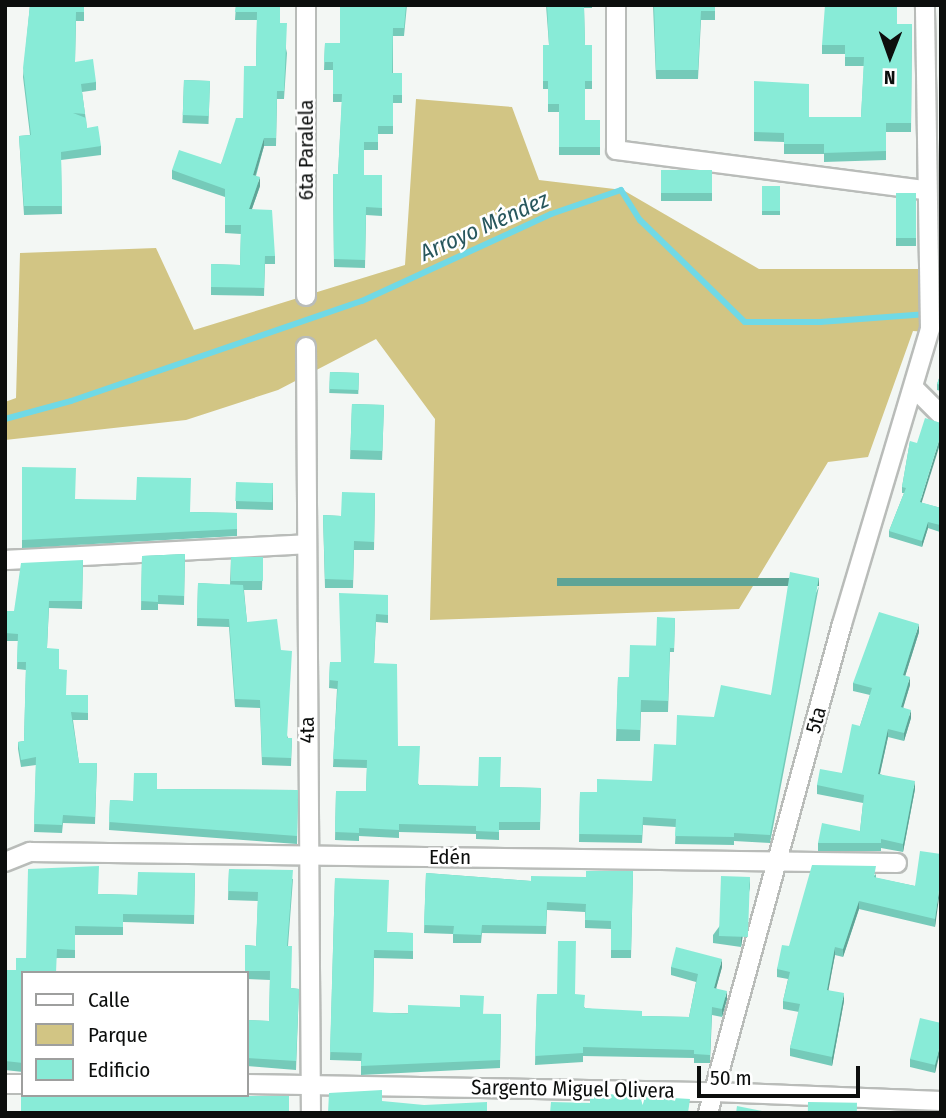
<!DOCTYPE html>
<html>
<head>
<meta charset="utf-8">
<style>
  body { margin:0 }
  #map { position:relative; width:946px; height:1118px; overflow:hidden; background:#f3f7f4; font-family:"Fira Sans Condensed",sans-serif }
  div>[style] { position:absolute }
  .green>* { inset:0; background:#d2c584 }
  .stream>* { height:6px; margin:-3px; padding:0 3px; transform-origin:3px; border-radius:3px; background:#70d9e6 }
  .roads { filter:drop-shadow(2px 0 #b9bcb9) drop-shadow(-2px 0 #b9bcb9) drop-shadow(0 2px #b9bcb9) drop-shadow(0 -2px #b9bcb9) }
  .street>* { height:18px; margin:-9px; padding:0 9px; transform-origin:9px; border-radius:9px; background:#fff }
  .wall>* { inset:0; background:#75cab9; transform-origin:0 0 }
  .shaded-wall>* { inset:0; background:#5fa496; transform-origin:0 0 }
  .building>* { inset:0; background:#88ebd7; transform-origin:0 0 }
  span { translate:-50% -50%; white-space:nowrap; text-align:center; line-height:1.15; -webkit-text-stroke:5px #fff; paint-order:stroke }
  .street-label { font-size:21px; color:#0c0e0d }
  .water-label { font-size:23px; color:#28575d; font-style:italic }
  .frame { position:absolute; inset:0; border:7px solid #0c0e0d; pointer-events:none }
  .legend { position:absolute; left:21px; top:971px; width:228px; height:126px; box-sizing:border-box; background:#fff; border:2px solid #9e9f9e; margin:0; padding:9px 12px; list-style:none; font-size:21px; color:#0c0e0d }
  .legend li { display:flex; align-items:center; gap:14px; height:35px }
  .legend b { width:35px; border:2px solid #9e9f9e }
  .north { position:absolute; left:855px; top:21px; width:70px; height:70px; -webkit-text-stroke:5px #fff; paint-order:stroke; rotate:181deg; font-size:19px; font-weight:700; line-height:28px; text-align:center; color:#0c0e0d }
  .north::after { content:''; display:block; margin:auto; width:24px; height:32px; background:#0c0e0d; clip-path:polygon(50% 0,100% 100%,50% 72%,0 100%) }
  .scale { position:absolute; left:697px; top:1066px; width:163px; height:32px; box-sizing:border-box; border:4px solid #0c0e0d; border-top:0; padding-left:9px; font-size:21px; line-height:24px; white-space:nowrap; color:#0c0e0d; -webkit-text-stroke:5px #fff; paint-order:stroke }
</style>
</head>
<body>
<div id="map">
  <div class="green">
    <i style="clip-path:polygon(416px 99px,512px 107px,539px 180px,623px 190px,759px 269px,941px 269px,941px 333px,913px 331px,868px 457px,828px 462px,739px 609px,430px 620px,435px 419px,376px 339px,278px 390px,186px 420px,5px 440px,5px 402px,16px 398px,20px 253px,156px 248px,194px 330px,405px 265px)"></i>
  </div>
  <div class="stream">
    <i style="left:5px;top:419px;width:68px;rotate:-15.3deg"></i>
    <i style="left:71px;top:401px;width:308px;rotate:-19deg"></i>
    <i style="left:362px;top:301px;width:208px;rotate:-24.7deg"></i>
    <i style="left:551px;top:214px;width:74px;rotate:-18.9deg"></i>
    <i style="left:621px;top:190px;width:36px;rotate:58deg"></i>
    <i style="left:640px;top:220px;width:146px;rotate:44.2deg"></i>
    <i style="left:745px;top:322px;width:75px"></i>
    <i style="left:820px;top:322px;width:121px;rotate:-4.3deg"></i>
  </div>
  <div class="roads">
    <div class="street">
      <i style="left:306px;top:5px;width:291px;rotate:90deg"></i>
      <i style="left:616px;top:5px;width:145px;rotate:90deg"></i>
      <i style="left:616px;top:150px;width:311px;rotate:7.4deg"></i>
      <i style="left:306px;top:347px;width:766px;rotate:89.63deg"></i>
      <i style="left:914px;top:388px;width:38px;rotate:45deg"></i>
      <i style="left:5px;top:560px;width:302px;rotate:-3deg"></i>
      <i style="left:5px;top:862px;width:27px;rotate:-22deg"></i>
      <i style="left:30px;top:852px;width:867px;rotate:0.73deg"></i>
      <i style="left:5px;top:1084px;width:18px"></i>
      <i style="left:247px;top:1084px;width:467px;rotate:1deg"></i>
      <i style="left:714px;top:1092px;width:227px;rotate:2.3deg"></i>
      <i style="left:708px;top:1113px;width:507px;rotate:-74.68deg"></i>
      <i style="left:842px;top:624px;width:308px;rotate:-73.4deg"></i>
      <i style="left:930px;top:329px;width:324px;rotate:-90.9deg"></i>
    </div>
  </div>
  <div class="wall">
    <i style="clip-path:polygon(30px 5px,84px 5px,84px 21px,76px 21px,75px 62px,96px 82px,96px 90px,82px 92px,87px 128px,101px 146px,101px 155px,61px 160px,62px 214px,24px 215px,19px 136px,30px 135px,23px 77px)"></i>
    <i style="clip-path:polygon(236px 5px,280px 5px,280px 23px,287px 53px,284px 99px,277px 99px,276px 146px,264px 146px,256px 176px,260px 186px,252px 209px,275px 256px,275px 264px,265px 264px,264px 296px,211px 295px,211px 264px,240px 265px,241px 234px,225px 233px,225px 197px,172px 179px,172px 170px,221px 164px,243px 118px,256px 66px,257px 20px,235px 20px)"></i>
    <i style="clip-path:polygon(328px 5px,407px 5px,404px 36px,393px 36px,393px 73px,402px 73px,402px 103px,393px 103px,393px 134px,378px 134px,378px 150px,364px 150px,364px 175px,382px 175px,382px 216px,366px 215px,365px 268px,334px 267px,333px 174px,338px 174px,342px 102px,333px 102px,333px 70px,324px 70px,325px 43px,340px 43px,340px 6px)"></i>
    <i style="clip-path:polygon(546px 5px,592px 5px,592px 8px,584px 8px,585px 45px,592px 45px,592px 89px,585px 89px,585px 120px,600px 120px,600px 155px,559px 155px,559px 112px,548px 112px,548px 89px,543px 89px,543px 45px,549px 45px)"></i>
    <i style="clip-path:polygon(653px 5px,715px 5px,715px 20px,701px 20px,698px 79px,656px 79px)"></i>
    <i style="clip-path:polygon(897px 24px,912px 24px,911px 132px,886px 132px,886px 160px,824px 162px,824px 154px,784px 154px,784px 142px,754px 141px,754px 81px,809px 117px,861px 117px,864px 66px,845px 66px,845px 54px,822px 54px,822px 45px)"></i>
    <i style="left:184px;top:80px;width:26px;height:43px;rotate:2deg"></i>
    <i style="left:661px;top:170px;width:51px;height:31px"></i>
    <i style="left:762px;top:186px;width:18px;height:29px"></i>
    <i style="left:896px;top:193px;width:20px;height:53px"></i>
    <i style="left:330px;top:372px;width:29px;height:21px;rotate:2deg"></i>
    <i style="clip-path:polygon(941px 373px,941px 391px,937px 390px,937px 384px)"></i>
    <i style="left:352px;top:404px;width:32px;height:55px;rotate:2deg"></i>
    <i style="clip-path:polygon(910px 441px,922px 503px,941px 508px,940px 532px,928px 528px,922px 547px,889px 537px,889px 531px,904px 493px,902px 493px,902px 487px)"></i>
    <i style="clip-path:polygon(273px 483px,273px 510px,236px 509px,236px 501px)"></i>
    <i style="clip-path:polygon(375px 493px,374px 550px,354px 550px,353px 588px,325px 588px,323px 515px,341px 516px)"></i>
    <i style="clip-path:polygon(75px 499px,190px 512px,237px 513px,237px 536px,22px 548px,22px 540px)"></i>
    <i style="clip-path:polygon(185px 554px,184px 605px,158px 604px,158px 610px,141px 610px,142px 556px)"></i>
    <i style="clip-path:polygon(231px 557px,263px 557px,262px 590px,244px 590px,247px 622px,288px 738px,292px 738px,291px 766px,262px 765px,260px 708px,235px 707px,229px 627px,197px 626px,198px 583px,230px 585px)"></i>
    <i style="clip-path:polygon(83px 560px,82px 609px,49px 608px,47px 648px,59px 669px,66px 695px,88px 695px,88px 720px,73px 720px,79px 763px,97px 763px,95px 824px,63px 823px,62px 833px,34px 832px,36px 765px,21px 767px,18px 749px,18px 742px,24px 741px,26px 670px,17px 669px,18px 641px,5px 641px,5px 611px,14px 611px)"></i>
    <i style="clip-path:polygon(819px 586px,770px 843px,734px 841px,734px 845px,675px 844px,676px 827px,643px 825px,642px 843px,579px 842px,580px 792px,597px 792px,652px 781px,676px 745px,714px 717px,771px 695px)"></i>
    <i style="clip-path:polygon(388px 595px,388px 623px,376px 622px,374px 663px,398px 746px,419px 785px,541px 788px,540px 830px,499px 830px,499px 840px,476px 839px,476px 834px,399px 832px,399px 838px,359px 836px,359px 841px,335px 840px,336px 791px,366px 791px,367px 768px,333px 767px,337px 689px,329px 688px,330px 662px,341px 662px)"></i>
    <i style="clip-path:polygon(675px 618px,674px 652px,670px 652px,668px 712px,641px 712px,640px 741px,616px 741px,618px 677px,629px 677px,656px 646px)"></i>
    <i style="clip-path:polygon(919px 632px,905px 676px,910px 685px,903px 707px,911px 718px,904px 741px,888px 737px,880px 774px,915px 789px,903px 852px,881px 848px,881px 851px,818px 851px,818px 843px,860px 831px,863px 803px,817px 794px,817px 785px,842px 773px,860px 726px,870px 695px,853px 691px,853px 683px)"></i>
    <i style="clip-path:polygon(157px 789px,298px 790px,297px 844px,109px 830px,110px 800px,133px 801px)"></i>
    <i style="clip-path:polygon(941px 854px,935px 927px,859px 909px,843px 957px,835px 955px,828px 990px,844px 1001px,832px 1066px,790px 1056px,790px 1048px,799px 1012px,783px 1009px,783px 1001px,788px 979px,777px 977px,777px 969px,789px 946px,876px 874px,876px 878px,915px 886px)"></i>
    <i style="clip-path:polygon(229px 869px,293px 879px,288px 946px,291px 988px,299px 989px,296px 1070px,247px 1066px,247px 1020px,269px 1021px,270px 980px,247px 979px,247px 973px,245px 973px,245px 945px,256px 946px,258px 901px,228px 900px)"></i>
    <i style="clip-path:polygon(633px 871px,631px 958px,611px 958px,611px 929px,585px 928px,585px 912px,547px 910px,546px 934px,482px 933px,481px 943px,453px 943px,453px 934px,424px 933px,426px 873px,531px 881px,586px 877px)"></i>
    <i style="clip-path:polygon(195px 873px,194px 924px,123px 922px,123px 935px,75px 935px,75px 958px,57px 958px,23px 973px,23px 1072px,5px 1070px,5px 970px,16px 970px,26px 958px,98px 894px,137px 895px)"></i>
    <i style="clip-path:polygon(335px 878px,387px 932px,413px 933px,413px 959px,374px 958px,373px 1013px,501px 1014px,500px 1068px,361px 1075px,361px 1061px,330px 1060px)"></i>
    <i style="clip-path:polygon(750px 885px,741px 947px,713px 943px,713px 935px)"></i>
    <i style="clip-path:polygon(671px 967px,722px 967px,716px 988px,727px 999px,722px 1017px,712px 1015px,710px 1063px,694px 1063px,694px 1058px,583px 1056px,583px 1062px,535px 1065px,537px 994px,575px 994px,585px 1008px,642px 1016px,689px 1017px,696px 982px,671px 975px)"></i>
    <i style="clip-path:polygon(941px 1023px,935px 1073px,910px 1067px,910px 1059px)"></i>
  </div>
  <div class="shaded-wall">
    <i style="clip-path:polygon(264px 138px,264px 146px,253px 183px,253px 175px)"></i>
    <i style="clip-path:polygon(260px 177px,260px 186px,249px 217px,249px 209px)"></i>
    <i style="clip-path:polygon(941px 434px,941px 441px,920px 508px,920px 502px)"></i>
    <i style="clip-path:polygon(928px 522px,928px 528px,922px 547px,922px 541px)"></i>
    <i style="left:819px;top:578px;width:8px;height:262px;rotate:90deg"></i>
    <i style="clip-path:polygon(919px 624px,919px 632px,903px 683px,903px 675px)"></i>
    <i style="clip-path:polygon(910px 677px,910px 685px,901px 715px,901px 707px)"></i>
    <i style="clip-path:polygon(911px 710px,911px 718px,904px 741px,904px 733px)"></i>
    <i style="clip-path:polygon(888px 729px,888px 737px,878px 782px,878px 774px)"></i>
    <i style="clip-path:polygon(915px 781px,915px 789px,903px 852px,903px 844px)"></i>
    <i style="clip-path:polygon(941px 876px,941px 884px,935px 927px,935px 919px)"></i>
    <i style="clip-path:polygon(750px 877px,750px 885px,741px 947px,741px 939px)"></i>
    <i style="clip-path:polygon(859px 901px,859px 909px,843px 957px,843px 949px)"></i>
    <i style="clip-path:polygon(835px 947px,835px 955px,827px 998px,827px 990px)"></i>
    <i style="clip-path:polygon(722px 959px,722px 967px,714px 996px,714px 988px)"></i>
    <i style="clip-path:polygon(727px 991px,727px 999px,722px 1017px,722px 1009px)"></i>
    <i style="clip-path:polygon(844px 993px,844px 1001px,832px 1066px,832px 1057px)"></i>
    <i style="clip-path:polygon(941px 1041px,941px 1049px,935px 1073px,935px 1065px)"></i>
  </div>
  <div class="building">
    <i style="clip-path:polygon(30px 5px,84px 5px,84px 12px,76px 12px,75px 62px,93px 59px,96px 82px,81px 84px,85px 114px,73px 113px,86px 118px,87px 128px,98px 126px,101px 146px,61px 152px,62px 206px,24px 206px,19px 136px,31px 135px,23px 68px)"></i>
    <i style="clip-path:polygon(236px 5px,280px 5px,280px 23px,287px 23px,284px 91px,277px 91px,276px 138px,264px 138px,253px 175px,260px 177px,249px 209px,272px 210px,275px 256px,265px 256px,264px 288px,211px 287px,211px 264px,240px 265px,241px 225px,225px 225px,225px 189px,172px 170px,179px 150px,221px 164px,236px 118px,243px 118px,244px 66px,256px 66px,257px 12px,235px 12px)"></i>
    <i style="clip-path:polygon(340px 5px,406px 5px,404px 28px,393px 28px,392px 73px,402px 73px,402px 95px,393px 95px,393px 126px,378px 126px,378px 142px,364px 142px,364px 175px,382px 175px,382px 208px,366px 207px,365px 260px,334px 259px,333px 174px,338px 174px,342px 94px,333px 94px,333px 62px,324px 62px,325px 43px,340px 43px)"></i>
    <i style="clip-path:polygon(547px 5px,584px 5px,585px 45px,592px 45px,592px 81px,585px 81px,585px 120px,600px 120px,600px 147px,559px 147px,559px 104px,548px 104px,548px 81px,543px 81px,543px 45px,549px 45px)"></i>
    <i style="clip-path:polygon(654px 5px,715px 5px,715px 11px,701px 11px,698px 70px,656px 70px)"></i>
    <i style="clip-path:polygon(825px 5px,897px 5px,897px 24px,912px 24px,911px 123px,886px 123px,886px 151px,824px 153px,824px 144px,784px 144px,784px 133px,754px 132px,754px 81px,809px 84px,809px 117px,861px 117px,864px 57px,845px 57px,845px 45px,822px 45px)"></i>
    <i style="left:184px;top:80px;width:26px;height:35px;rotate:2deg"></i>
    <i style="left:661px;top:170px;width:51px;height:23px"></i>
    <i style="left:762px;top:186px;width:18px;height:25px"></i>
    <i style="left:896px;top:193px;width:20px;height:45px"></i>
    <i style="left:330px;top:372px;width:29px;height:17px;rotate:2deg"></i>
    <i style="clip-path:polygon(941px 373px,941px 385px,937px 384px)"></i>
    <i style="left:352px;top:404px;width:32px;height:46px;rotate:2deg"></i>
    <i style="clip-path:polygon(925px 418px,941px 423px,941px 434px,920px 502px,941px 508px,941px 523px,940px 525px,928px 522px,922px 541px,889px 531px,906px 488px,902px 487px,910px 441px,917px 443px)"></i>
    <i style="clip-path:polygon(22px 467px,76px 468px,75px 499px,136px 500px,137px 477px,191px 478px,190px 512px,237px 513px,237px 529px,22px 540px)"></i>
    <i style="left:236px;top:482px;width:37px;height:19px;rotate:2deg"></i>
    <i style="clip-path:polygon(342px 492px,375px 493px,374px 542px,354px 541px,353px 580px,325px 579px,323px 515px,341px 516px)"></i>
    <i style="clip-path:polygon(185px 554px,184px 596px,158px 595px,158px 602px,141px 601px,142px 556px)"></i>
    <i style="left:231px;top:557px;width:32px;height:24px"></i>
    <i style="clip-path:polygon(83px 560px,82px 601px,49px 601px,47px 648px,59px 649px,59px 669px,67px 670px,66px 695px,88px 695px,88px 713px,71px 712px,79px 763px,97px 763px,95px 817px,63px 815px,62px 825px,34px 824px,36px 757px,21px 760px,18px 742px,24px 741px,26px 662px,17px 662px,18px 634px,5px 633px,5px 611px,14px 611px,21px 563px)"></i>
    <i style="clip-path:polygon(790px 572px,819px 578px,770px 835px,734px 833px,734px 837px,675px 836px,676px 819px,643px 817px,642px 835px,579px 834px,580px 792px,597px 792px,597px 779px,652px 781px,654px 744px,676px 745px,677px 715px,714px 717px,721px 685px,771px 695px)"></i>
    <i style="clip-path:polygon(198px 583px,243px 585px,247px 622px,277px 619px,281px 650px,292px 651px,287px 738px,292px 738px,291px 758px,262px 757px,260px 700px,235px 699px,229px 619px,197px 618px)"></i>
    <i style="clip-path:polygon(339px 593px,388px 595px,388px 615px,376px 614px,374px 663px,397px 664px,398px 746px,420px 746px,418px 785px,478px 786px,479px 757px,501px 757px,500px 787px,541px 788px,540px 822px,499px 822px,499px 832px,476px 831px,476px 826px,399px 824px,399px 830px,359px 828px,359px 833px,335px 832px,336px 791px,366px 791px,367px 760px,333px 759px,338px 681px,329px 680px,330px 662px,341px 662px)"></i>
    <i style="clip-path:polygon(879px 612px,919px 624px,903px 675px,910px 677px,901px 707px,911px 710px,904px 733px,888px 729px,878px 774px,915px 781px,903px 844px,881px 839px,881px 843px,818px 843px,822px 823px,860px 831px,864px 795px,817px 785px,820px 769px,842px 773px,852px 724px,860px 726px,872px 688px,853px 683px)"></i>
    <i style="clip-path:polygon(657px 617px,675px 618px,674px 648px,670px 648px,670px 646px,656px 646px)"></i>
    <i style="clip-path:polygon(630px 645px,670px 646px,668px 701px,641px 700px,640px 730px,616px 729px,618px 677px,629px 677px)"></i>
    <i style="clip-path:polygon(134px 773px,157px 773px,157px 789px,298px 790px,297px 836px,109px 822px,110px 800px,133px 801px)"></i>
    <i style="clip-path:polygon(920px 851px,941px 854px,941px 876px,935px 919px,859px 901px,843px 949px,835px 947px,827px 990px,844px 993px,832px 1057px,790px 1048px,800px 1004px,783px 1001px,790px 972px,777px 969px,782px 945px,789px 946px,812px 865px,876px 866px,874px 877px,915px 886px)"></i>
    <i style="clip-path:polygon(99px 866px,98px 894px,137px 895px,138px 872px,195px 873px,194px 915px,123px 914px,123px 927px,75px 926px,75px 950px,57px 949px,56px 973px,23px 973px,23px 1063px,5px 1061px,5px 970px,16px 970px,16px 958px,26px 958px,28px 869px)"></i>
    <i style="clip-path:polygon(229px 869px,293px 870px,287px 946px,292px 946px,291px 988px,299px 989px,296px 1061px,247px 1058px,247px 1020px,269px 1021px,270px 971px,245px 971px,245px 945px,256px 946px,258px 892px,228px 891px)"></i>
    <i style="clip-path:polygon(586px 871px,633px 871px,631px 950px,611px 950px,611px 921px,585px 920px,586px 904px,547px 902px,546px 926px,482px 925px,481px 935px,453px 934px,454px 926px,424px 925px,426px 873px,531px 881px,531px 876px,586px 877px)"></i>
    <i style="left:721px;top:876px;width:29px;height:60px;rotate:2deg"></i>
    <i style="clip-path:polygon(335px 878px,389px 880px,387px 932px,413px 933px,413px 951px,374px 950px,373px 1012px,408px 1014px,408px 1005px,460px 1007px,460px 995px,484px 996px,483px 1014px,501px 1014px,500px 1060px,361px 1066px,362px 1053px,330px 1052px)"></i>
    <i style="clip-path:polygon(558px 941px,576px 941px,575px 994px,585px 995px,584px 1008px,642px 1011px,642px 1016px,689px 1017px,698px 974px,671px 967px,676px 947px,722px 959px,714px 988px,727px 991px,722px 1009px,712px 1007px,710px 1055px,694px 1054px,694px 1050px,583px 1047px,583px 1053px,535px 1056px,537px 994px,557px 994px)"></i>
    <i style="clip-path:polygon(920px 1018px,941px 1023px,941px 1041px,935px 1065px,910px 1059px)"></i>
    <i style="clip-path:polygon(382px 1090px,382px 1101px,424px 1105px,487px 1102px,487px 1113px,328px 1113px,329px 1093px)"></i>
    <i style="clip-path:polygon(590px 1093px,690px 1099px,688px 1113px,550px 1113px,551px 1102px,590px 1103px)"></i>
    <i style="left:289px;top:1096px;width:17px;height:268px;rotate:90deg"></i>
    <i style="left:808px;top:1102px;width:49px;height:11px;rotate:1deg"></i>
    <i style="clip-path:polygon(737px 1106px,767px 1112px,767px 1113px,736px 1113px)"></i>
  </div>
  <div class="street-label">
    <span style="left:306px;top:150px;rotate:-90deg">6ta Paralela</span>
    <span style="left:816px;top:720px;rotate:-75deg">5ta</span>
    <span style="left:307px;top:730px;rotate:-90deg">4ta</span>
    <span style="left:450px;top:857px">Edén</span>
    <span style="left:573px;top:1089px;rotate:1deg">Sargento Miguel Olivera</span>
  </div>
  <div class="water-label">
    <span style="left:484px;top:226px;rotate:-24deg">Arroyo Méndez</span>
  </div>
  <div class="frame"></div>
  <ul class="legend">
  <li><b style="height:9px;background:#fff"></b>Calle</li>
  <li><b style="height:19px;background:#d2c584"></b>Parque</li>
  <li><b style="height:19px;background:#88ebd7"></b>Edificio</li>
  </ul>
  <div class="north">N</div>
  <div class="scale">50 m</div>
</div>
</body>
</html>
